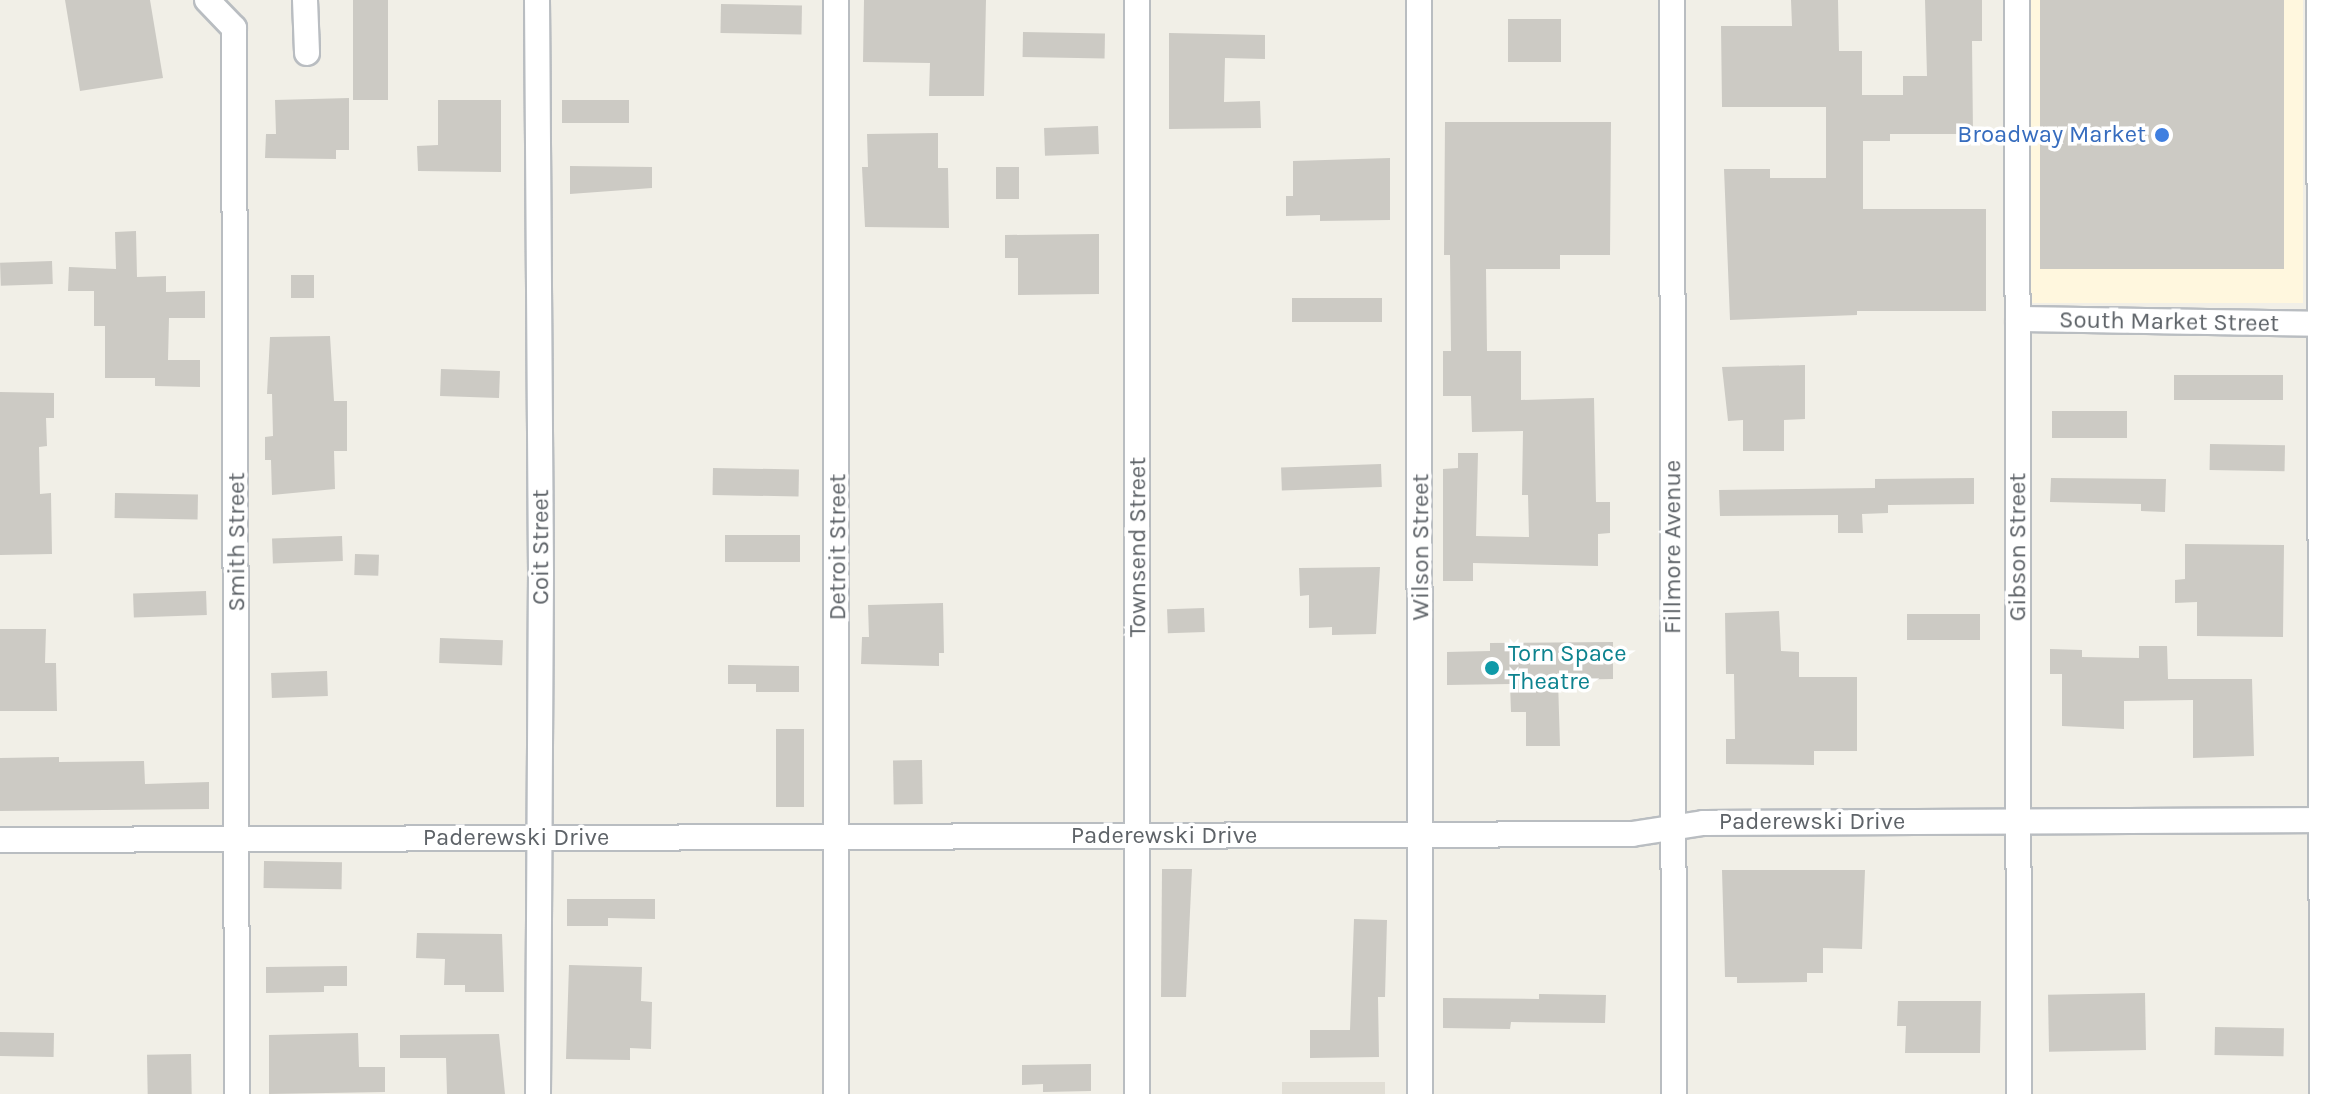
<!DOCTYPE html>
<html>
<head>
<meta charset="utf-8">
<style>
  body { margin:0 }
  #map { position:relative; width:2328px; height:1094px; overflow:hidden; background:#f1efe7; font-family:Karla,sans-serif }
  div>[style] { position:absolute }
  .commercial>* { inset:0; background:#fff7de; transform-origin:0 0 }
  .education>* { inset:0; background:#e1ded5; transform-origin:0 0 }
  .building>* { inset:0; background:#cccac4; transform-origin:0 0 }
  .roads { filter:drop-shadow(2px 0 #b9bdc1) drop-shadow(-2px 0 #b9bdc1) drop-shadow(0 2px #b9bdc1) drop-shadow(0 -2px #b9bdc1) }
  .minor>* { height:24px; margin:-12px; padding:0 12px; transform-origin:12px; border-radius:12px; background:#fff }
  .dots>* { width:22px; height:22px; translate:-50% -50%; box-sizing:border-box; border:4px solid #fff; border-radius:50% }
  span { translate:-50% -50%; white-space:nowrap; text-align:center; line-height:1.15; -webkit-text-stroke:7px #fff; paint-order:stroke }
  .shop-label { font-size:24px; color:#366cbe }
  .right { translate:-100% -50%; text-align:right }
  .street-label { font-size:24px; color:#5e6368 }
  .culture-label { font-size:24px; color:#0d838f }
  .left { translate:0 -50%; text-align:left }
</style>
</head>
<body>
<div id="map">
  <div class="commercial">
    <i style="left:2030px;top:0;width:273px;height:303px"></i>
  </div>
  <div class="education">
    <i style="left:1282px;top:1082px;width:103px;height:12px"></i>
  </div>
  <div class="building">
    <i style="clip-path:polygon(65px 0,150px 0,163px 78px,80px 91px)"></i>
    <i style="left:353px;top:0;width:35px;height:100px"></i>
    <i style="clip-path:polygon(864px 0,986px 0,984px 96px,929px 96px,930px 63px,863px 62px)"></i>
    <i style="clip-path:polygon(1791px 0,1838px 0,1839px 51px,1862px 51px,1862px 95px,1903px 95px,1903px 76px,1927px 76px,1925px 0,1982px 0,1982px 41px,1972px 41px,1973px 134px,1890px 134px,1890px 141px,1863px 141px,1863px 209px,1986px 209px,1986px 311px,1857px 311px,1857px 315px,1730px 320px,1724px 169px,1770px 169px,1770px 178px,1826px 178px,1826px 107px,1722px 107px,1721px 26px,1792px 26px)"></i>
    <i style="left:2040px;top:0;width:244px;height:269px"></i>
    <i style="left:721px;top:4px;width:81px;height:29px;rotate:1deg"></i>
    <i style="left:1561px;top:19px;width:43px;height:53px;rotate:90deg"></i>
    <i style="left:1023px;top:32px;width:82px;height:25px;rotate:1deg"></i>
    <i style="clip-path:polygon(1169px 33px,1265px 35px,1265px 59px,1225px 58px,1224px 102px,1260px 101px,1261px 128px,1169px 129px)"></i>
    <i style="clip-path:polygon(349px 98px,349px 150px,336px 150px,336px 159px,265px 158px,266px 134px,276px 134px,275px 100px)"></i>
    <i style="clip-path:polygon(438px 100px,501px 100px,501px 172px,418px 171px,417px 146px,438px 145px)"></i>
    <i style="left:629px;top:100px;width:23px;height:67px;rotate:90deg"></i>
    <i style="clip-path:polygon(1445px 122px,1611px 122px,1610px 255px,1560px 255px,1560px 269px,1486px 269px,1487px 351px,1521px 351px,1521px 400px,1594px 398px,1596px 502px,1610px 502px,1610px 533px,1598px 534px,1598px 566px,1473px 563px,1473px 581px,1443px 581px,1443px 469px,1458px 468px,1458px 453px,1478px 453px,1476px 536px,1529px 537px,1528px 495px,1522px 495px,1523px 431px,1472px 432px,1471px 396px,1443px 396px,1443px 351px,1451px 351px,1450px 255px,1444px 255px)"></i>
    <i style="left:1098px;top:126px;width:28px;height:54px;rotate:88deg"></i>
    <i style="clip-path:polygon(938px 133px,938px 168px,948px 168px,949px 228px,865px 227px,862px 167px,868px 167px,867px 134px)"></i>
    <i style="clip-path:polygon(1390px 158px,1390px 220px,1320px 221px,1320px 215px,1286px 216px,1286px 196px,1293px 196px,1293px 161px)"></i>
    <i style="clip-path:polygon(570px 166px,652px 167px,652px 188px,570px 194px)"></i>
    <i style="left:996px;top:167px;width:23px;height:32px"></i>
    <i style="clip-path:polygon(136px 231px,137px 277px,166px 276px,166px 292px,205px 291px,205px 318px,169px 318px,168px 360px,200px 360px,200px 387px,155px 386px,155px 378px,105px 378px,105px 326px,94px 326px,94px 291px,68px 291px,69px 267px,116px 269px,115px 232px)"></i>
    <i style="clip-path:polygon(1099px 234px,1099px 294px,1018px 295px,1018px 258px,1005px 258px,1005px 235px)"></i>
    <i style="left:52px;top:261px;width:23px;height:52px;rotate:88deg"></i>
    <i style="left:291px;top:275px;width:23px;height:23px"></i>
    <i style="left:1292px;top:298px;width:90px;height:24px"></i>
    <i style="clip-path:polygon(330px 336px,334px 401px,347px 401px,347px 451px,334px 451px,335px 489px,272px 495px,271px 460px,265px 460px,265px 437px,273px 436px,272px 394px,267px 394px,270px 337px)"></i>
    <i style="clip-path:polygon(1805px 365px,1805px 419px,1784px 420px,1784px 451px,1743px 451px,1743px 420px,1728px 421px,1722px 367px)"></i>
    <i style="left:441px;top:369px;width:59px;height:27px;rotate:2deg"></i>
    <i style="left:2283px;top:375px;width:25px;height:109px;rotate:90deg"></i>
    <i style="clip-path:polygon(0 392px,54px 393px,54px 418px,46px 418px,47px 446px,39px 447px,40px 494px,51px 493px,52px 554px,0 555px)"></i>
    <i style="left:2127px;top:411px;width:27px;height:75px;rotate:90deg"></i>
    <i style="left:2210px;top:444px;width:75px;height:26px;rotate:1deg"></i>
    <i style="left:1381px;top:464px;width:23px;height:100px;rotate:88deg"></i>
    <i style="left:713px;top:468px;width:86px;height:27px;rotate:1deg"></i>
    <i style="clip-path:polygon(1974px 478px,1974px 504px,1888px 505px,1888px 513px,1862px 514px,1863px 533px,1838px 533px,1838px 515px,1720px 516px,1719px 490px,1875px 488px,1875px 479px)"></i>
    <i style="clip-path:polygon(2051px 478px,2166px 479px,2165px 512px,2141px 511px,2141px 504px,2050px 502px)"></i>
    <i style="left:115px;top:493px;width:83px;height:25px;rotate:1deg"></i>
    <i style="left:800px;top:535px;width:27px;height:75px;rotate:90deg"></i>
    <i style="left:342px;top:536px;width:25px;height:70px;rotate:88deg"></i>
    <i style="clip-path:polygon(2185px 544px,2284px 545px,2283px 637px,2197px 636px,2197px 602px,2175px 603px,2175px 580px,2185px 579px)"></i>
    <i style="left:355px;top:554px;width:24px;height:21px;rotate:2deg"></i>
    <i style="clip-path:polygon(1380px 567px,1376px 634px,1332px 635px,1332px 627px,1309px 628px,1309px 595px,1300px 596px,1299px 568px)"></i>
    <i style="left:206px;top:591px;width:24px;height:73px;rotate:88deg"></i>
    <i style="clip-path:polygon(943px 603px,944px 653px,939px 653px,939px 666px,861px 664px,862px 637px,869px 637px,868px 605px)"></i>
    <i style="left:1204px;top:608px;width:24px;height:37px;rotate:88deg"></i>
    <i style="clip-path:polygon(1779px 611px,1781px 651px,1799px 652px,1799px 677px,1857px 677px,1857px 751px,1814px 751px,1814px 765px,1726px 764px,1726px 739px,1735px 739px,1734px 674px,1726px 674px,1725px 613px)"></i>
    <i style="left:1980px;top:614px;width:26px;height:73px;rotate:90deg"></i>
    <i style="clip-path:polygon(0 629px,46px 629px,45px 663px,56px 663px,57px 711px,0 711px)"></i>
    <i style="left:440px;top:638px;width:63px;height:25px;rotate:2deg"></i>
    <i style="clip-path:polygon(1613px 642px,1613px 679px,1558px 680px,1560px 746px,1526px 746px,1526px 712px,1511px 712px,1510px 684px,1447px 685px,1447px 652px,1490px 651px,1490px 643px)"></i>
    <i style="clip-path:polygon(2139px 646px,2167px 646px,2168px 679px,2252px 679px,2254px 756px,2193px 758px,2193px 700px,2124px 701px,2124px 729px,2062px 726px,2062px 674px,2050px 674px,2050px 649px,2082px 650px,2082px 657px,2139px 658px)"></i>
    <i style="clip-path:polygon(728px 665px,799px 666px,799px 692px,756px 692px,756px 684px,728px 684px)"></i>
    <i style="left:327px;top:671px;width:25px;height:56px;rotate:88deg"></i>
    <i style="left:776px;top:729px;width:28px;height:78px"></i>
    <i style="clip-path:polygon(59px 757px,59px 762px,144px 761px,145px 784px,209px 782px,209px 809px,0 811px,0 758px)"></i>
    <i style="left:922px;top:760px;width:44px;height:29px;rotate:89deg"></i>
    <i style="left:264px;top:861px;width:78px;height:27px;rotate:1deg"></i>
    <i style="clip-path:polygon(1162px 869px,1192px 869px,1186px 997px,1161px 997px)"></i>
    <i style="clip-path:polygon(1722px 870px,1865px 870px,1862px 949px,1823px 948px,1823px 973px,1807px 973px,1807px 982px,1737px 983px,1737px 977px,1725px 977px)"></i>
    <i style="clip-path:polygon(567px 899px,655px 899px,655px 919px,608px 918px,608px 926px,567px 926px)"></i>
    <i style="clip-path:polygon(1354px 919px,1387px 920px,1385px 997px,1378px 997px,1379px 1057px,1310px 1058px,1310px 1030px,1350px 1030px)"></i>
    <i style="clip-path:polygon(417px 933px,502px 934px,504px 992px,465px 992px,465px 985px,444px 985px,445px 959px,416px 958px)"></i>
    <i style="clip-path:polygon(569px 965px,642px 967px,641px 1001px,652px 1002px,651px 1049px,630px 1048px,630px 1060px,566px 1059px)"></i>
    <i style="clip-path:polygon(347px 966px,347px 986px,324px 986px,324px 992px,266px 993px,266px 967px)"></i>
    <i style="left:2145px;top:993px;width:57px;height:97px;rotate:89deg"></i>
    <i style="clip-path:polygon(1539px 994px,1606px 995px,1605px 1023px,1511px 1022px,1510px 1029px,1443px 1028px,1443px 998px,1539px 999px)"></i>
    <i style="clip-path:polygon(1898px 1001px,1981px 1001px,1980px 1053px,1905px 1053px,1906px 1026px,1897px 1026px)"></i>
    <i style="left:2215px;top:1027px;width:69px;height:28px;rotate:1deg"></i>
    <i style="left:0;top:1032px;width:54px;height:24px;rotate:1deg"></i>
    <i style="clip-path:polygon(358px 1033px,359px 1067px,385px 1067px,385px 1092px,269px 1094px,269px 1035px)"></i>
    <i style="clip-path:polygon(499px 1034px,505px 1094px,447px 1094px,446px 1058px,400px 1058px,400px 1035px)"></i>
    <i style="left:191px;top:1054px;width:40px;height:44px;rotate:89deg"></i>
    <i style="clip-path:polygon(1091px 1064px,1091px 1091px,1043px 1092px,1043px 1084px,1022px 1085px,1022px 1065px)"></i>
  </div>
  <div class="roads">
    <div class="minor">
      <i style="left:207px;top:0;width:39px;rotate:46deg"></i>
      <i style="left:234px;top:28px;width:1066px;rotate:89.84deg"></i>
      <i style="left:305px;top:0;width:53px;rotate:87.8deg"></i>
      <i style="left:537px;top:0;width:573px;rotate:89.6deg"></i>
      <i style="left:541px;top:573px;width:521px;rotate:90.33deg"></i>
      <i style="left:1137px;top:0;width:1094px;rotate:90deg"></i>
      <i style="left:1419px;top:0;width:1094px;rotate:89.95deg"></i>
      <i style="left:1672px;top:0;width:1094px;rotate:89.9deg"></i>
      <i style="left:2017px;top:0;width:1094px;rotate:89.9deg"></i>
      <i style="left:2319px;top:0;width:1094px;rotate:89.84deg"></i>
      <i style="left:2018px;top:319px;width:302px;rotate:0.9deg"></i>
      <i style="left:0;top:840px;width:1632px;rotate:-0.21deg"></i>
      <i style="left:1632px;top:834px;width:72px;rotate:-8.8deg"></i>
      <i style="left:1703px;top:823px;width:625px;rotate:-0.28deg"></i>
      <i style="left:836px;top:1094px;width:1094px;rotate:-90deg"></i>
    </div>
  </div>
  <div class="dots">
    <i style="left:2162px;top:135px;background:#3f7fe0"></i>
    <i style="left:1492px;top:668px;background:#0f9aa8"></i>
  </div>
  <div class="shop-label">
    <span class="right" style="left:2146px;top:135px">Broadway Market</span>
  </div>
  <div class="street-label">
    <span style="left:2169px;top:322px;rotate:1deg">South Market Street</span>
    <span style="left:237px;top:542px;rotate:-90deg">Smith Street</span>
    <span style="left:541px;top:547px;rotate:-90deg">Coit Street</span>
    <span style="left:838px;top:547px;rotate:-90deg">Detroit Street</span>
    <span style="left:1138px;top:547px;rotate:-90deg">Townsend Street</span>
    <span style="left:1421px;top:547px;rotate:-90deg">Wilson Street</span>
    <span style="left:1673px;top:547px;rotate:-90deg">Fillmore Avenue</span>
    <span style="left:2018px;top:547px;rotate:-90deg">Gibson Street</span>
    <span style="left:1812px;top:822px">Paderewski Drive</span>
    <span style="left:1164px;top:836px">Paderewski Drive</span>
    <span style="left:516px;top:838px">Paderewski Drive</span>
  </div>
  <div class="culture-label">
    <span class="left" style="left:1508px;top:668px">Torn Space<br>Theatre</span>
  </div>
</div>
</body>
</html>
